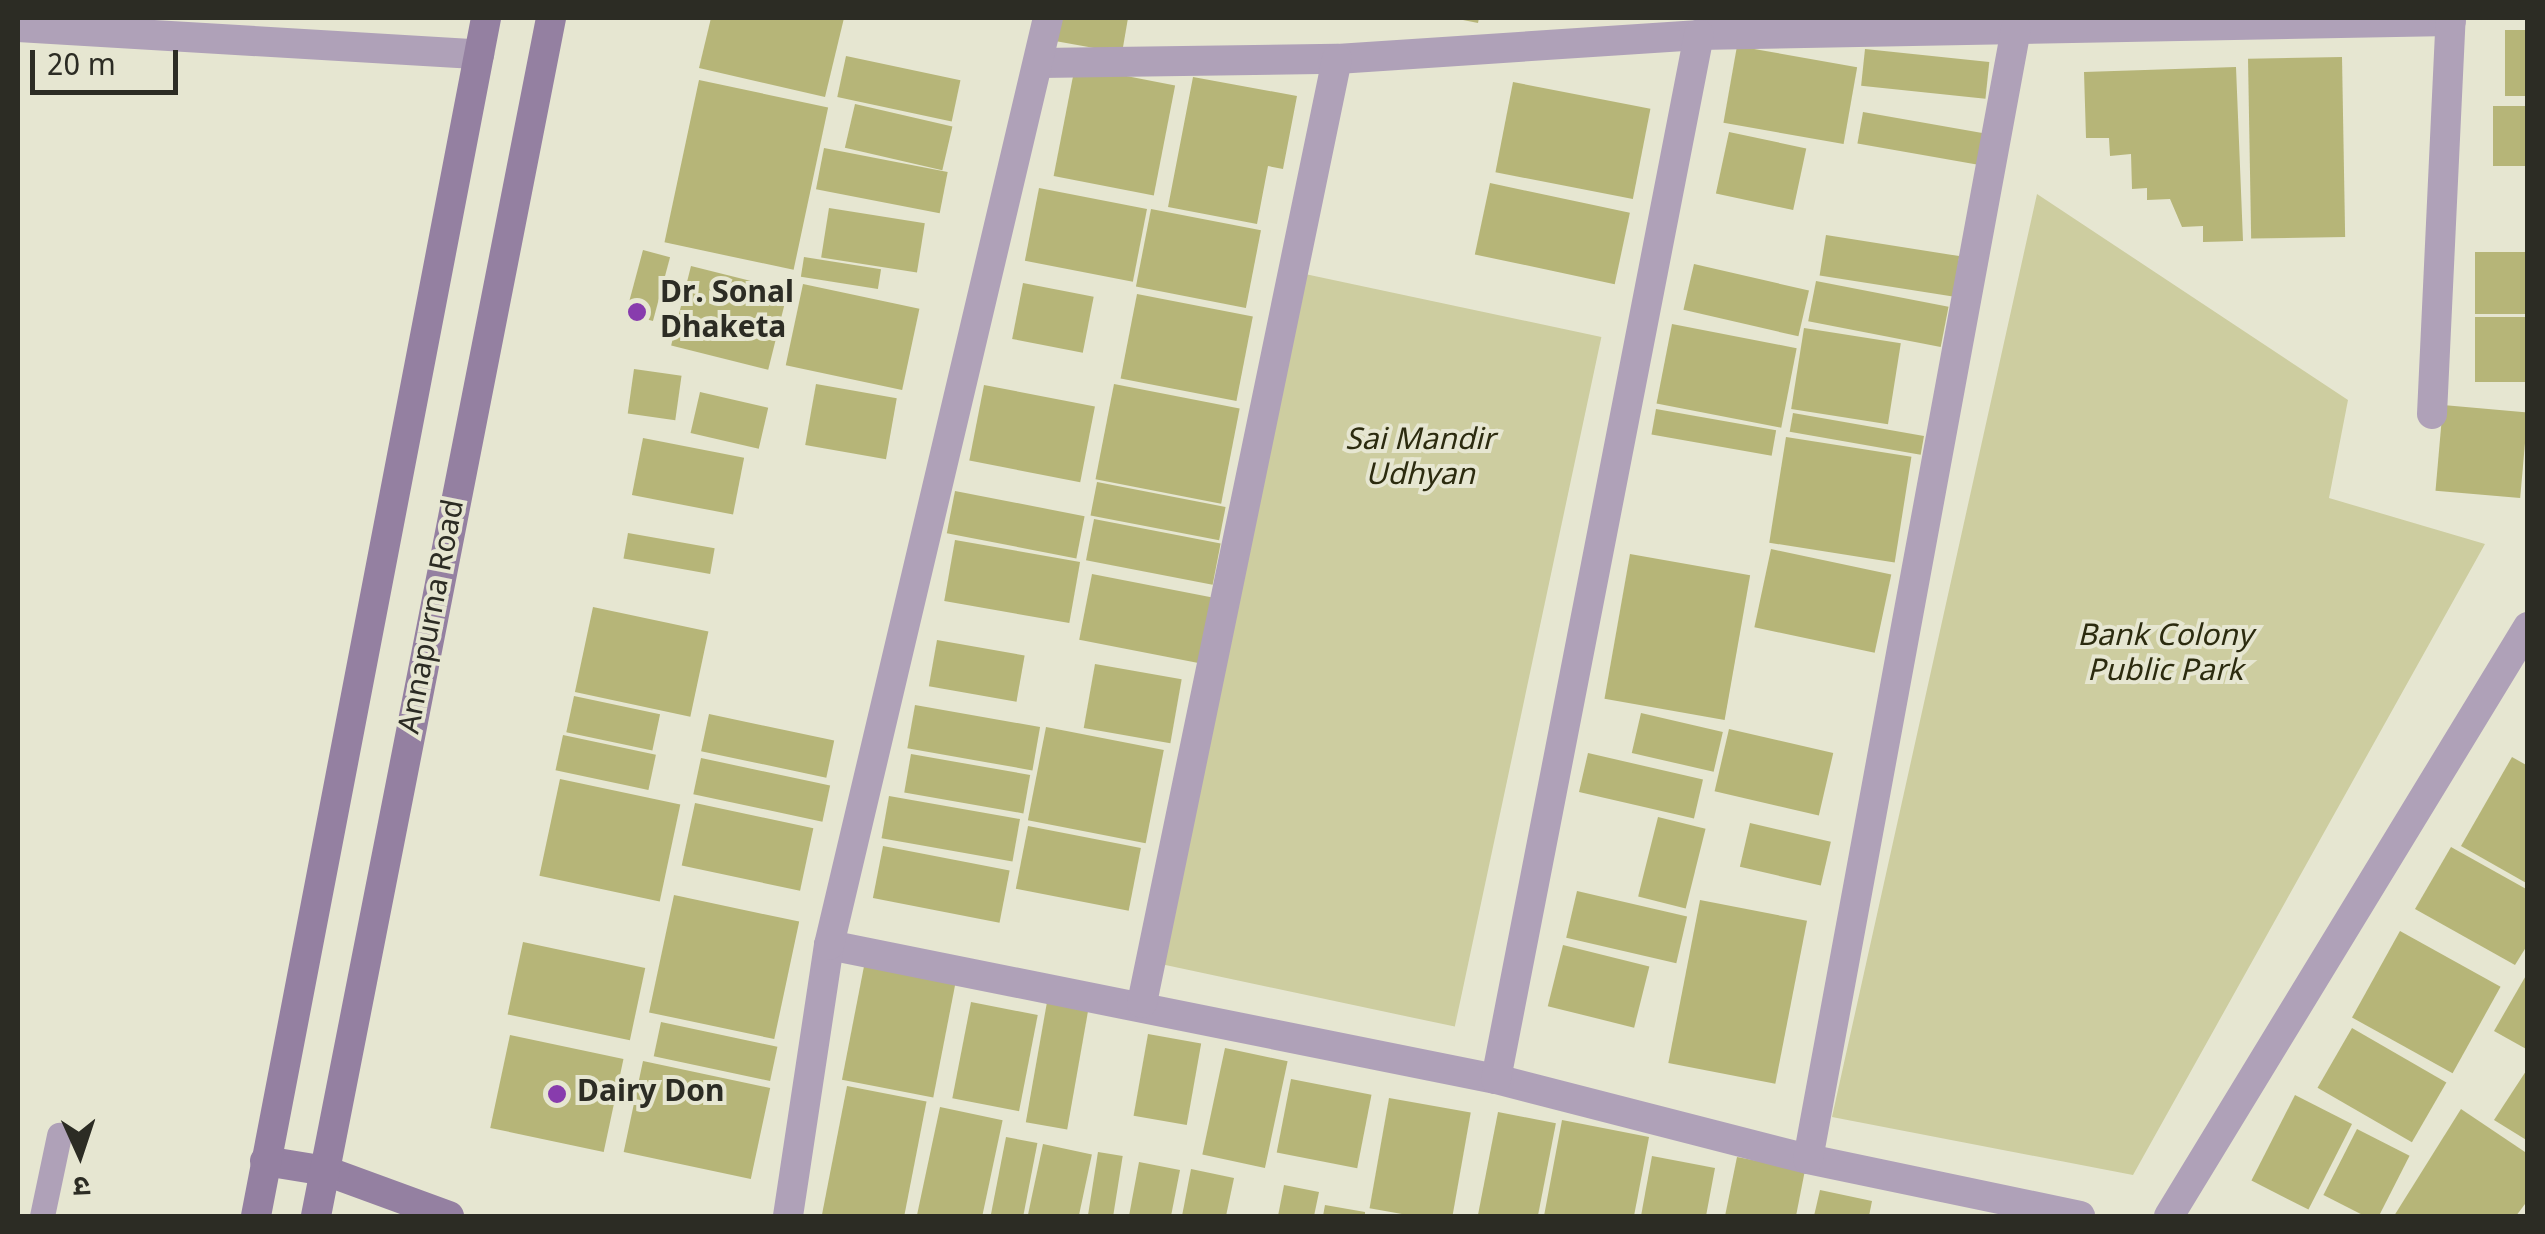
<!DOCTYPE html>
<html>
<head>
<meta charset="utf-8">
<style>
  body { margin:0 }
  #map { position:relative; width:2545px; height:1234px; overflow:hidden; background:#e6e6d1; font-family:Georgia,"Noto Sans Devanagari",serif }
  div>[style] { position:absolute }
  .green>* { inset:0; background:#cdcda0; transform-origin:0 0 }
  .building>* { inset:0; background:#b6b578; transform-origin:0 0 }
  .lane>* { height:25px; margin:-12.5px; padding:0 12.5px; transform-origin:12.5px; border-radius:12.5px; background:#afa1b8 }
  .street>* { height:30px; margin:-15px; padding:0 15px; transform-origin:15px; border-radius:15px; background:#afa1b8 }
  .secondary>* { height:30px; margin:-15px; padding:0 15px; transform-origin:15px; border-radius:15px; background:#9480a1 }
  .dots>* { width:28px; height:28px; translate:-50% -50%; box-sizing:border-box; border:5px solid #e6e6d1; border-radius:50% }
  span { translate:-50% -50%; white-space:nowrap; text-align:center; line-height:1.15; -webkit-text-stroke:8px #e6e6d1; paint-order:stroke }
  .poi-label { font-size:30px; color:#2c2c24; font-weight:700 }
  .left { translate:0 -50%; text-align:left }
  .park-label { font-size:30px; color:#2c2b0f; font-style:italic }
  .street-label { font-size:30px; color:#2c2c24 }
  .frame { position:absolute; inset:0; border:20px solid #2c2c24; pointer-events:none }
  .north { position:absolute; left:30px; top:1104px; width:100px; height:100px; -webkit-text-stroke:8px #e6e6d1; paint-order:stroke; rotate:177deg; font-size:28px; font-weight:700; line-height:40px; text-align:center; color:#2c2c24 }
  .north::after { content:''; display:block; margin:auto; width:35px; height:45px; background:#2c2c24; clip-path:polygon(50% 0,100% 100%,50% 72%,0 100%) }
  .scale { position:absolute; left:30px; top:50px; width:148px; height:45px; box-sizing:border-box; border:5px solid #2c2c24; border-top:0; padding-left:12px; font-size:30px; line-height:35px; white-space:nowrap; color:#2c2c24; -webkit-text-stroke:8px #e6e6d1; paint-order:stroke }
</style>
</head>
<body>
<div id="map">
  <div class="green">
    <i style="clip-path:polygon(2037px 194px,2348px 400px,2329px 498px,2485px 544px,2133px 1175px,1832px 1117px)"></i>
    <i style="left:1305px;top:274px;width:303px;height:705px;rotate:12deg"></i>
  </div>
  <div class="building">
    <i style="clip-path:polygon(711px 18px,844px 18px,825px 97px,699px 68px)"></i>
    <i style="clip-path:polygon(1059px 18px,1128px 18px,1122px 53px,1055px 41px)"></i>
    <i style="clip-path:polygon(1453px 18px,1479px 18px,1478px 23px)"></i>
    <i style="left:2528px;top:30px;width:66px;height:23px;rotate:90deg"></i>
    <i style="left:1737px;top:46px;width:122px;height:78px;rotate:10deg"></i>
    <i style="left:1865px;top:49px;width:125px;height:37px;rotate:6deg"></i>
    <i style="left:846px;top:56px;width:117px;height:42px;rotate:12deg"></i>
    <i style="left:2342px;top:57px;width:180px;height:94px;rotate:89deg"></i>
    <i style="left:1075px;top:66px;width:102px;height:112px;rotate:11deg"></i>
    <i style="clip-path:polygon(2236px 67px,2243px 241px,2203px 242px,2203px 226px,2182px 227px,2170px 199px,2147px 200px,2147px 188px,2132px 189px,2131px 154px,2110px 156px,2109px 138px,2086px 138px,2084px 72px)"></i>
    <i style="clip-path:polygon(1193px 77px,1297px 96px,1283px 169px,1268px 166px,1257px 224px,1168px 207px)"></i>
    <i style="left:699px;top:80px;width:132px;height:166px;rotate:12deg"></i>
    <i style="left:1513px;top:82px;width:140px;height:92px;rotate:11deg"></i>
    <i style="left:855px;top:104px;width:100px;height:45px;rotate:13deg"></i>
    <i style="left:2493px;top:106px;width:35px;height:60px"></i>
    <i style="left:1863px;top:112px;width:124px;height:32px;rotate:10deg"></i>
    <i style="left:1729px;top:132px;width:79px;height:63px;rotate:12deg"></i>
    <i style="left:824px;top:148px;width:126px;height:42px;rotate:11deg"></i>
    <i style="left:1490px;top:183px;width:143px;height:73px;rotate:12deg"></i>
    <i style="left:1039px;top:188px;width:110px;height:74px;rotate:11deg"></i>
    <i style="left:829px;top:208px;width:97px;height:50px;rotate:9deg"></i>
    <i style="left:1151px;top:209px;width:112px;height:79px;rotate:11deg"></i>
    <i style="left:1826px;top:235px;width:135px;height:41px;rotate:9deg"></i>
    <i style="left:643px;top:250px;width:28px;height:66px;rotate:15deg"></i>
    <i style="left:2475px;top:252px;width:53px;height:62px"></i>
    <i style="left:804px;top:257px;width:78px;height:20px;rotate:9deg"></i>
    <i style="left:1694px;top:264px;width:118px;height:47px;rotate:13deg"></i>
    <i style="left:691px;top:266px;width:100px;height:82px;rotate:14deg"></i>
    <i style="left:1816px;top:281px;width:135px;height:41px;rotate:11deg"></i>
    <i style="left:1023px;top:283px;width:72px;height:57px;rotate:11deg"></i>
    <i style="left:803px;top:284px;width:119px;height:83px;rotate:12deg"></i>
    <i style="left:1137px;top:294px;width:118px;height:86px;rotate:11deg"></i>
    <i style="left:2475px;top:317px;width:53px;height:65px"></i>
    <i style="left:1672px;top:324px;width:127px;height:81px;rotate:11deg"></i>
    <i style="left:1804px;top:328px;width:98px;height:82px;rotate:9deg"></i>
    <i style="left:634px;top:369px;width:48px;height:45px;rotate:8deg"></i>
    <i style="left:816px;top:384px;width:82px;height:62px;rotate:10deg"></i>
    <i style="left:1114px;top:384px;width:128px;height:97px;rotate:11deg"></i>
    <i style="left:984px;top:385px;width:113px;height:77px;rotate:11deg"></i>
    <i style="left:700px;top:392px;width:70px;height:42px;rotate:13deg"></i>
    <i style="left:2443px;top:405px;width:85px;height:86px;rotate:5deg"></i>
    <i style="left:1656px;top:409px;width:122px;height:26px;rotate:10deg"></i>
    <i style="left:1793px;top:413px;width:133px;height:19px;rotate:10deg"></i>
    <i style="left:1786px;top:437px;width:127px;height:107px;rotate:9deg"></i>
    <i style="left:643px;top:438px;width:103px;height:58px;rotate:11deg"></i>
    <i style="left:1097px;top:482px;width:131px;height:34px;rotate:11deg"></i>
    <i style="left:955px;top:491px;width:132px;height:43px;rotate:11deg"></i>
    <i style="left:1094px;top:519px;width:129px;height:42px;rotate:11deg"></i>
    <i style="left:628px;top:533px;width:88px;height:26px;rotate:10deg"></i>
    <i style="left:955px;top:540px;width:127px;height:62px;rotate:10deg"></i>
    <i style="left:1771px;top:549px;width:123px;height:80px;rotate:12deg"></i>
    <i style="left:1630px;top:554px;width:122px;height:147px;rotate:10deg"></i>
    <i style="left:1092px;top:574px;width:124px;height:67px;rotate:11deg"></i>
    <i style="left:593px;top:607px;width:118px;height:87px;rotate:12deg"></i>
    <i style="left:937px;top:640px;width:89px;height:47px;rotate:10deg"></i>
    <i style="left:1095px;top:664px;width:88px;height:65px;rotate:10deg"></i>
    <i style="left:574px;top:696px;width:88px;height:37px;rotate:12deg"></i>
    <i style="left:915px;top:705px;width:127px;height:44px;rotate:10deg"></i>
    <i style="left:1641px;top:713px;width:84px;height:41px;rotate:13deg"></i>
    <i style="left:709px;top:714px;width:128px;height:38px;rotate:12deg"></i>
    <i style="left:1046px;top:727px;width:120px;height:95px;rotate:11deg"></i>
    <i style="left:1729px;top:729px;width:107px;height:64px;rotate:13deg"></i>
    <i style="left:563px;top:735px;width:95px;height:36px;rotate:12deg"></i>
    <i style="left:1588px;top:753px;width:118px;height:40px;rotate:13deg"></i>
    <i style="left:911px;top:754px;width:121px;height:39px;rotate:10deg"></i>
    <i style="clip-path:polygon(2512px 757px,2528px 766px,2528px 884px,2461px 846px)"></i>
    <i style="left:701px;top:758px;width:132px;height:37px;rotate:12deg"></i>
    <i style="left:560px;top:779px;width:123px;height:99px;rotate:12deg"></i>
    <i style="left:889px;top:796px;width:133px;height:43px;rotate:10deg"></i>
    <i style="left:695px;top:803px;width:121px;height:64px;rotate:12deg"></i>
    <i style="left:1658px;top:817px;width:49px;height:82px;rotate:14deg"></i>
    <i style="left:1750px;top:823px;width:83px;height:45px;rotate:13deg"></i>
    <i style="left:1028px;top:826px;width:115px;height:64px;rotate:11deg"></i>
    <i style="left:883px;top:846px;width:129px;height:53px;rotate:11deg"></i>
    <i style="clip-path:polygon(2451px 847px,2528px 890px,2528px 944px,2515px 965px,2415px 909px)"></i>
    <i style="left:1577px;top:891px;width:113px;height:48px;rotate:13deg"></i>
    <i style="left:674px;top:895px;width:128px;height:120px;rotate:12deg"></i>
    <i style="left:1700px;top:900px;width:109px;height:166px;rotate:11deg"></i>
    <i style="left:2400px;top:931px;width:115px;height:99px;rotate:29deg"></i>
    <i style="left:523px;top:942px;width:125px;height:74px;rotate:12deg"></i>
    <i style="left:1563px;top:945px;width:89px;height:63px;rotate:14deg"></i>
    <i style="left:866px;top:956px;width:93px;height:126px;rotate:11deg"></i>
    <i style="clip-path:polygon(2528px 972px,2528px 1050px,2494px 1031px)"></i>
    <i style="left:971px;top:1002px;width:68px;height:98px;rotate:11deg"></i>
    <i style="left:1047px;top:1002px;width:42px;height:122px;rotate:10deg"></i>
    <i style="left:661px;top:1022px;width:119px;height:35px;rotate:12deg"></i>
    <i style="left:2352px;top:1028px;width:109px;height:69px;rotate:30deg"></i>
    <i style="left:1148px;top:1034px;width:54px;height:83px;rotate:10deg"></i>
    <i style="left:510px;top:1035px;width:116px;height:95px;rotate:12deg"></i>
    <i style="left:1225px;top:1048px;width:64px;height:109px;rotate:12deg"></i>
    <i style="left:643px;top:1061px;width:130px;height:93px;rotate:12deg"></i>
    <i style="clip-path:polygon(2528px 1068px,2528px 1141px,2494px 1120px)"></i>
    <i style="left:1291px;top:1079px;width:82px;height:75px;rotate:11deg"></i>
    <i style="left:847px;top:1086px;width:81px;height:132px;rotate:11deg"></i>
    <i style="left:2295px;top:1095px;width:64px;height:96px;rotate:27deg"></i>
    <i style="left:1389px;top:1098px;width:83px;height:112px;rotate:10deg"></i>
    <i style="left:940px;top:1107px;width:64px;height:111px;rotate:12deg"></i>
    <i style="clip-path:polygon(2461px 1109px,2528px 1154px,2528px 1200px,2516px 1216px,2394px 1216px)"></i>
    <i style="left:1498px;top:1112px;width:59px;height:106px;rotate:11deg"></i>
    <i style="clip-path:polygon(1562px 1120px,1649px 1137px,1634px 1216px,1544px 1216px)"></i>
    <i style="left:2357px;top:1129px;width:59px;height:74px;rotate:27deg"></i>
    <i style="left:1006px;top:1137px;width:32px;height:80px;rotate:11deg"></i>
    <i style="left:1043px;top:1144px;width:50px;height:73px;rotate:12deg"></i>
    <i style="left:1098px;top:1152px;width:25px;height:65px;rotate:9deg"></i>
    <i style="clip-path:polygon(1652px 1156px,1715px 1168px,1706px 1216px,1641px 1216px)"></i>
    <i style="clip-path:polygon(1737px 1157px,1805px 1170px,1796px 1216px,1725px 1216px)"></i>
    <i style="clip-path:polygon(1139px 1162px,1180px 1170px,1171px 1216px,1129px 1216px)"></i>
    <i style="clip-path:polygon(1191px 1169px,1234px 1178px,1226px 1216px,1182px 1216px)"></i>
    <i style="clip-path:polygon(1284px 1185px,1319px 1192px,1314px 1216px,1278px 1216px)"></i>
    <i style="clip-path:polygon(1820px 1190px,1872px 1201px,1869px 1216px,1814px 1216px)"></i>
    <i style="clip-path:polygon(1325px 1205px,1365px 1212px,1365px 1216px,1323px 1216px)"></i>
  </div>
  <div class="lane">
    <i style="left:42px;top:1216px;width:83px;rotate:-78.1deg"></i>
  </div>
  <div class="street">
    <i style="left:18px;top:27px;width:462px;rotate:3.4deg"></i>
    <i style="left:1040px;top:63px;width:297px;rotate:-0.8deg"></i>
    <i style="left:1337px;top:59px;width:363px;rotate:-3.8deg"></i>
    <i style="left:1699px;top:35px;width:752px;rotate:-1.07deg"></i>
    <i style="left:2432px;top:414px;width:396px;rotate:-87.3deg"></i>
    <i style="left:829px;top:945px;width:680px;rotate:11.36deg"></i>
    <i style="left:1496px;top:1079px;width:322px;rotate:14.4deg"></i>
    <i style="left:1808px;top:1159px;width:278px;rotate:11.8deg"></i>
    <i style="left:1142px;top:1003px;width:964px;rotate:-78.33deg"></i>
    <i style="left:1496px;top:1079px;width:1064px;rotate:-79deg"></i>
    <i style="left:1808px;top:1159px;width:1149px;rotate:-79.57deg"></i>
    <i style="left:788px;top:1216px;width:274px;rotate:-81.4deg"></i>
    <i style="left:829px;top:945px;width:953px;rotate:-76.71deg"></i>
    <i style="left:2169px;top:1216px;width:690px;rotate:-58.64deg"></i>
  </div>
  <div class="secondary">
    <i style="left:265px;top:1161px;width:62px;rotate:9.3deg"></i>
    <i style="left:326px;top:1171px;width:131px;rotate:20.1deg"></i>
    <i style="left:256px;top:1216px;width:1220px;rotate:-79.13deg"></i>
    <i style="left:316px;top:1216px;width:1221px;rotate:-78.9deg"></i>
  </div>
  <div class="dots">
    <i style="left:637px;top:312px;background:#883cad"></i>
    <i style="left:557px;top:1094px;background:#883cad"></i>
  </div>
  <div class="poi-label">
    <span class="left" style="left:660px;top:312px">Dr. Sonal<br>Dhaketa</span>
    <span class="left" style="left:577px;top:1094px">Dairy Don</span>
  </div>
  <div class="park-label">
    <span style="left:1420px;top:459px">Sai Mandir<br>Udhyan</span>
    <span style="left:2165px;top:655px">Bank Colony<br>Public Park</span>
  </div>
  <div class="street-label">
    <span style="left:434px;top:617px;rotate:-79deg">Annapurna Road</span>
  </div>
  <div class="frame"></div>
  <div class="north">उ</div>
  <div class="scale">20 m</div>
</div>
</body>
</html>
